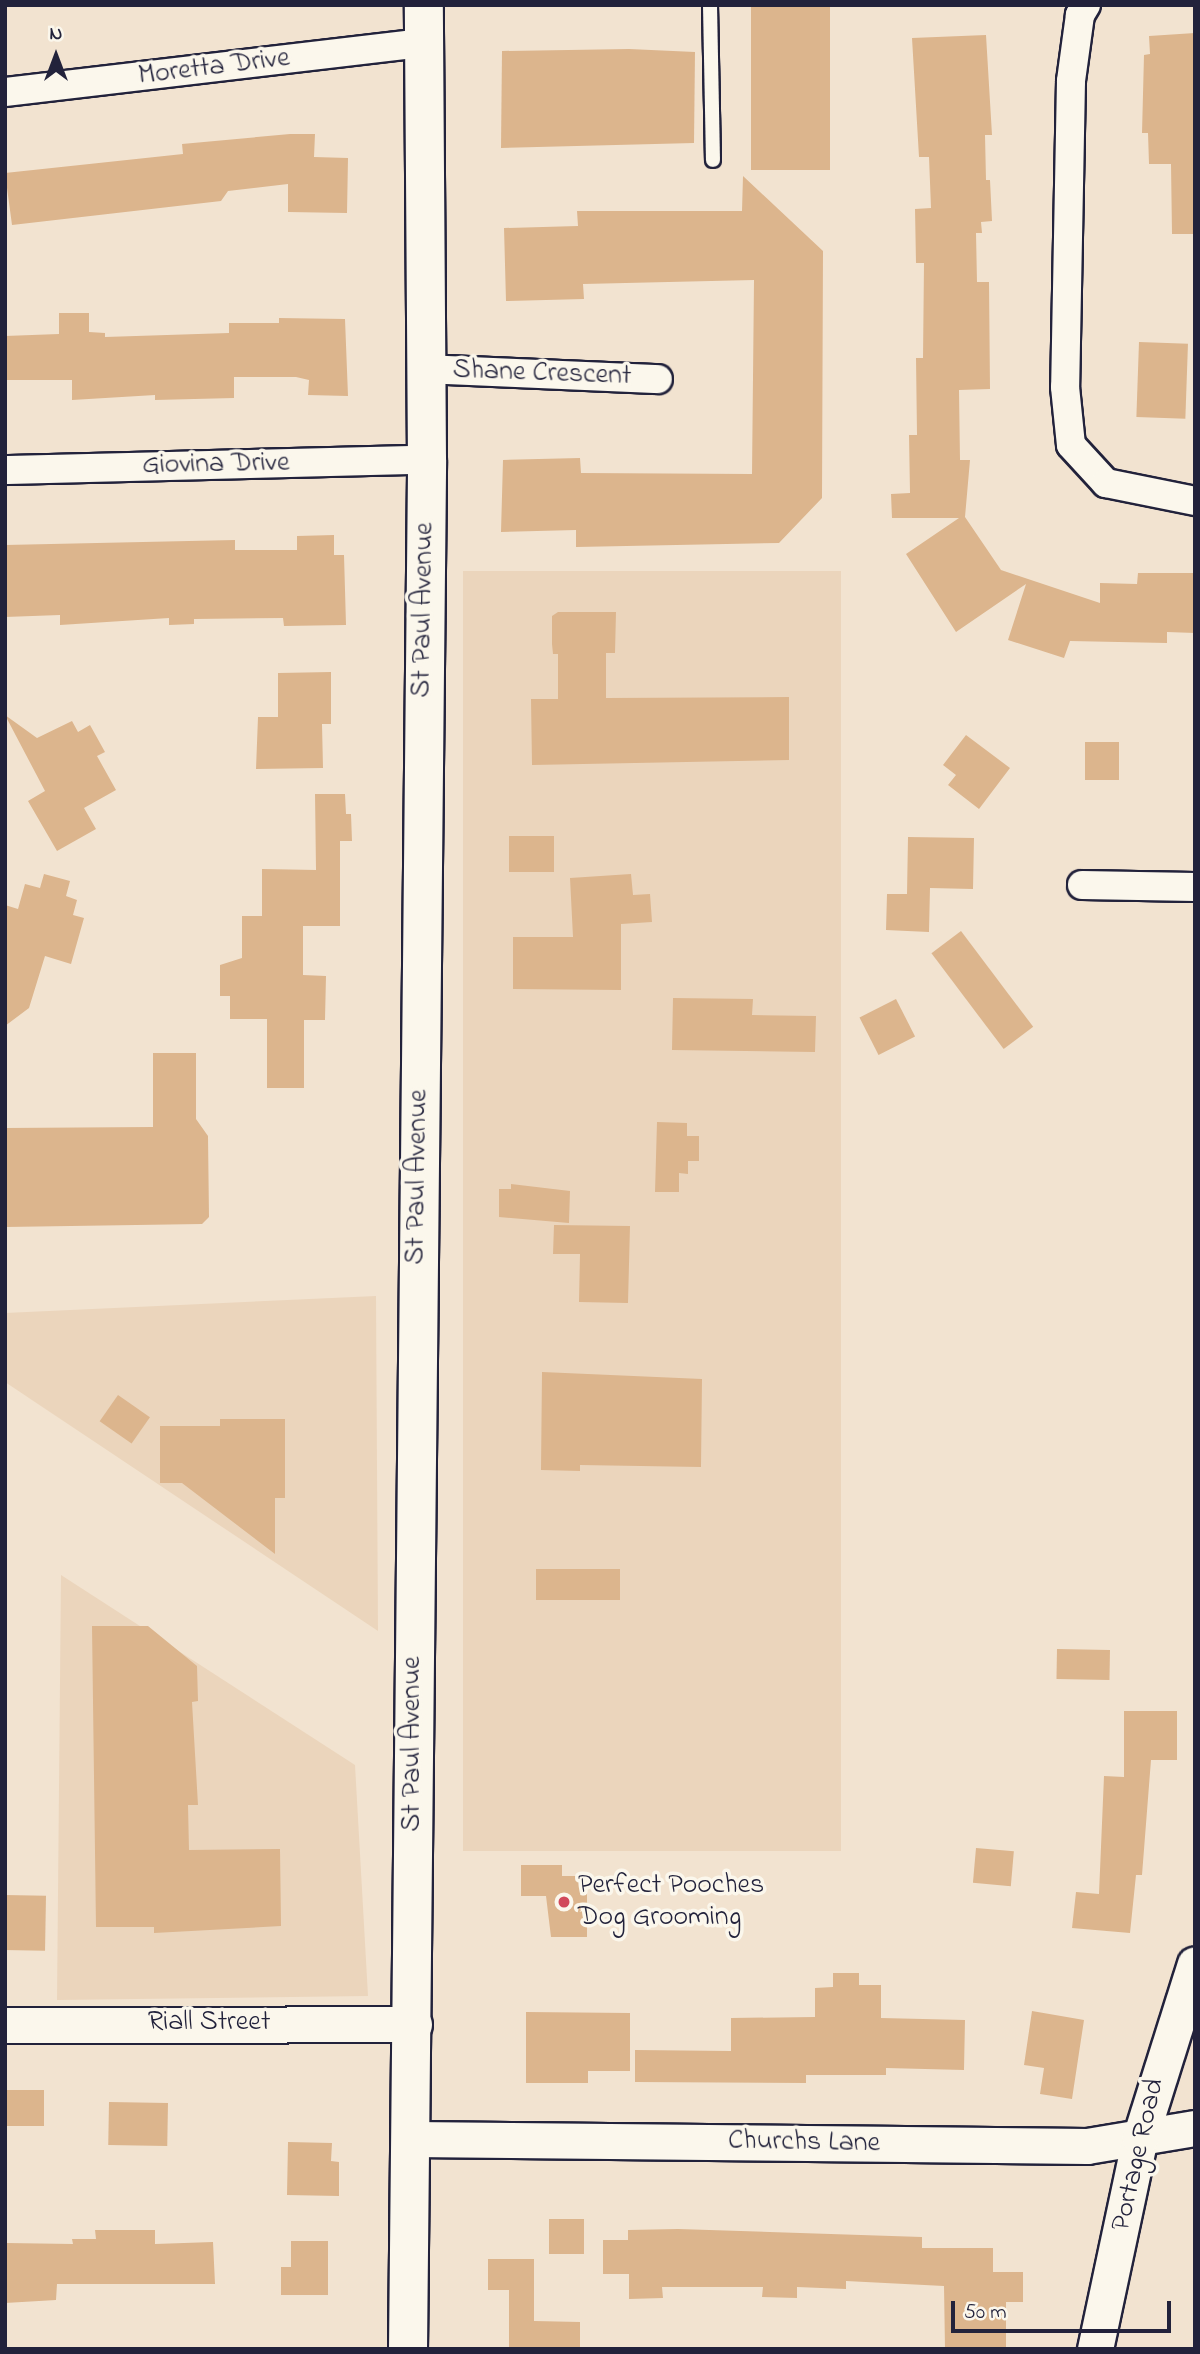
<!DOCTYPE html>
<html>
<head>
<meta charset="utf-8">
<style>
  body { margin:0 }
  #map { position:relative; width:1200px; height:2354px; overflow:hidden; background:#f2e3d0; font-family:"Indie Flower",sans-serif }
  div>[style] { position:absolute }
  .built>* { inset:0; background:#ebd5bc; transform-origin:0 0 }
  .building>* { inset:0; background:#dcb58d; transform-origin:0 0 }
  .roads { filter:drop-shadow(2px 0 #22223b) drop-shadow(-2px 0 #22223b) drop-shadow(0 2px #22223b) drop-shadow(0 -2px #22223b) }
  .service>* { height:14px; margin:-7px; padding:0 7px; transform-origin:7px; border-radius:7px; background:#fbf7ec }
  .minor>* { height:28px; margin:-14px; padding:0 14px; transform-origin:14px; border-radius:14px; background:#fbf7ec }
  .tertiary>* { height:35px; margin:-17.5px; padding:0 17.5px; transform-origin:17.5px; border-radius:17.5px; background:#fbf7ec }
  .secondary>* { height:38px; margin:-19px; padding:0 19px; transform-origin:19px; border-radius:19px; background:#fbf7ec }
  .dots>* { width:19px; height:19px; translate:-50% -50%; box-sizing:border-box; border:4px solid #fbf7ec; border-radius:50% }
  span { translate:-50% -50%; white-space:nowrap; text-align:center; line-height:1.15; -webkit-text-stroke:7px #fbf7ec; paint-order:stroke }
  .street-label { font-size:28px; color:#22223b }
  .poi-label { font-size:28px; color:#22223b }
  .left { translate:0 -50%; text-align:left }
  .frame { position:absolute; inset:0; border:7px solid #22223b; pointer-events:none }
  .north { position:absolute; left:21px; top:21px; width:70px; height:70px; -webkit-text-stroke:5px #fbf7ec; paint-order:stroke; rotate:0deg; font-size:19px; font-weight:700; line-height:28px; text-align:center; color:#22223b }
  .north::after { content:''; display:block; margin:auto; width:24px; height:32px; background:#22223b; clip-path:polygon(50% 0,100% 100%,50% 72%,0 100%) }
  .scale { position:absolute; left:951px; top:2301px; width:220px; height:32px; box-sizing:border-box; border:4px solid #22223b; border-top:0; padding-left:9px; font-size:21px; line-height:24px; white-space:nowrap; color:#22223b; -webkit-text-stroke:5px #fbf7ec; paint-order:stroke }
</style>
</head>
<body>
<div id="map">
  <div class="built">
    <i style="left:841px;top:571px;width:1280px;height:378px;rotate:90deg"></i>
    <i style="clip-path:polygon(376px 1296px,378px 1631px,5px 1382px,5px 1313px)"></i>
    <i style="clip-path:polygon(61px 1575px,355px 1765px,368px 1996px,57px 2000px)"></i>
  </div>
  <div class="building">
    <i style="left:751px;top:5px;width:79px;height:165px"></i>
    <i style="clip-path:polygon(1195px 33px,1195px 234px,1172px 234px,1171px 164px,1149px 164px,1148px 133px,1142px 133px,1144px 55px,1150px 54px,1149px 36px)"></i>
    <i style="clip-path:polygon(986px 35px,992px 135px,985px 135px,986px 180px,990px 180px,992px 221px,981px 222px,982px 233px,976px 233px,977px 282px,989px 282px,990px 389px,959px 390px,960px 460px,970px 460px,965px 517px,1001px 570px,1100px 603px,1100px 583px,1137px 584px,1138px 573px,1195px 573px,1195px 633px,1167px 632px,1167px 643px,1070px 641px,1064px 658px,1008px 640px,1026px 584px,956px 632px,906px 554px,959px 518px,892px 518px,891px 494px,910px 493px,909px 435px,917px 435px,916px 358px,923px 358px,924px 263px,916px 263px,915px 209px,931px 208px,929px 157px,919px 157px,912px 38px)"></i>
    <i style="clip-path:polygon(629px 49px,695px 52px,694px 143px,501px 148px,502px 51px)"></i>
    <i style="clip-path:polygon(290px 134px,315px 134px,314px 157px,348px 158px,347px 213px,288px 212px,288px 184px,228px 191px,221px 201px,12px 225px,5px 173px,183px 154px,182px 144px)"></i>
    <i style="clip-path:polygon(743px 176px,823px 251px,822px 498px,779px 543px,576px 547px,576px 530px,501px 532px,503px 460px,580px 458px,581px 473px,752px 474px,754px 280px,583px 284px,584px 299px,506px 301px,504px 228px,578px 226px,577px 211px,742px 211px)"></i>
    <i style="clip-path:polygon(59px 313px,89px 313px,89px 332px,105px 333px,105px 337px,229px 333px,229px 323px,279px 323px,279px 318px,345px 319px,348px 396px,308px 395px,309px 380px,296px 377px,234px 377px,234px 398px,155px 400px,155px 395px,72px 400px,72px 380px,5px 380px,5px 336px,59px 334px)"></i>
    <i style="left:1139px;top:342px;width:49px;height:75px;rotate:2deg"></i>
    <i style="clip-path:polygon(334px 535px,334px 555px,344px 555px,346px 625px,284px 626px,283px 618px,194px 619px,194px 624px,169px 625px,169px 618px,60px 625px,60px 615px,5px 617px,5px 545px,235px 540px,235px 550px,297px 550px,297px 536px)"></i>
    <i style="clip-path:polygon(558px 612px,616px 612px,615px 653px,606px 653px,606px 698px,789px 697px,789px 760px,532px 765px,531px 699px,558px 699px,558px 654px,553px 654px,552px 644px,552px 616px)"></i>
    <i style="clip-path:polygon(331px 672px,331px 724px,322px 724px,323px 768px,256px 769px,258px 717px,278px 717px,278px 673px)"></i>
    <i style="clip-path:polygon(5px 715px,37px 738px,72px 721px,78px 732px,90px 725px,105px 752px,97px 756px,116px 790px,84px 808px,96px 829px,57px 851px,28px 801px,45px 791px)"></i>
    <i style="clip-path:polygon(966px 735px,1010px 768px,979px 809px,948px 785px,956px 775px,943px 765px)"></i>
    <i style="left:1085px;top:742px;width:34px;height:38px"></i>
    <i style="clip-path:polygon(315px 794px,345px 794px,346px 814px,351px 814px,352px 841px,340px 841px,340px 926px,303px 926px,303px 975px,326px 976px,325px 1020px,304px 1020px,304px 1088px,267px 1088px,267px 1019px,230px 1019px,230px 996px,220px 996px,220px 965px,242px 958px,242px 916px,262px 916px,262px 869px,316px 870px)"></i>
    <i style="left:509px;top:836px;width:45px;height:36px"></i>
    <i style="clip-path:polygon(908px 837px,974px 838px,973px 889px,930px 888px,929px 932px,886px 930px,887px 894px,907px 894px)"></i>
    <i style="clip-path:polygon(44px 874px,70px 881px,66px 896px,77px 900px,73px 915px,84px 918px,71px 964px,45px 956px,29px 1008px,5px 1026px,5px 905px,18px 909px,25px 884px,40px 888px)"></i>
    <i style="clip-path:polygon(631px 874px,633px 895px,650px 894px,652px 922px,621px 924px,621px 990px,513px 989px,513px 937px,573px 937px,570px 878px)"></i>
    <i style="left:961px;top:931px;width:120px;height:37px;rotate:53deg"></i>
    <i style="clip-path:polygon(673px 998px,753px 999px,752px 1015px,816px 1016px,815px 1052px,672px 1050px)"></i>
    <i style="left:896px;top:999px;width:42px;height:41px;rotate:63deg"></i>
    <i style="clip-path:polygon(153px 1053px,196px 1053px,196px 1119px,208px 1136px,209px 1217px,202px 1224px,5px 1227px,5px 1128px,153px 1127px)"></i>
    <i style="clip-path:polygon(657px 1122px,687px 1123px,687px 1136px,699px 1136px,699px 1161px,688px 1161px,688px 1174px,679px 1173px,679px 1192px,655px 1192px)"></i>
    <i style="clip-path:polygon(511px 1184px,570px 1191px,569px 1223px,499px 1217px,499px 1189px,511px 1189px)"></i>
    <i style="clip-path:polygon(554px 1225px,630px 1226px,628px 1303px,579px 1302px,580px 1254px,553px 1254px)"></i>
    <i style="clip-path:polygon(542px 1372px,702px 1379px,701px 1467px,580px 1465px,580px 1471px,541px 1470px)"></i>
    <i style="left:118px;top:1395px;width:39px;height:32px;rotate:35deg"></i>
    <i style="clip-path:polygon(220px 1419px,285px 1419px,285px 1498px,275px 1498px,275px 1554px,182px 1483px,160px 1483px,160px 1426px,220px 1426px)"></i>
    <i style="left:536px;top:1569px;width:84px;height:31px"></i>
    <i style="clip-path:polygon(92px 1626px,148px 1626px,197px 1666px,198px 1701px,192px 1702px,198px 1805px,188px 1805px,189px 1850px,280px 1849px,281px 1926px,154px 1933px,154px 1927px,96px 1927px)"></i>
    <i style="left:1057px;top:1649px;width:53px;height:30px;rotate:1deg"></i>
    <i style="clip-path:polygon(1124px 1711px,1177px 1711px,1177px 1760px,1151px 1760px,1142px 1875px,1136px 1875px,1130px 1933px,1072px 1928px,1076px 1892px,1099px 1894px,1104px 1776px,1124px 1777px)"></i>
    <i style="left:976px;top:1848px;width:38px;height:35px;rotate:5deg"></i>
    <i style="clip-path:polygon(521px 1865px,562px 1865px,562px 1876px,587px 1876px,587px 1937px,551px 1937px,546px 1896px,521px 1896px)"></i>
    <i style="left:5px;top:1895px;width:41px;height:55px;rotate:1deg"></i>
    <i style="clip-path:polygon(833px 1973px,859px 1973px,859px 1985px,881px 1985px,881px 2018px,965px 2020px,964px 2070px,886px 2068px,886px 2075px,806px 2075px,806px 2083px,635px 2082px,635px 2050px,731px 2051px,731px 2018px,815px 2017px,815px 1988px,833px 1987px)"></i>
    <i style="clip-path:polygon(1032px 2011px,1084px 2020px,1072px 2099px,1040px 2094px,1044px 2068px,1024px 2065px)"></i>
    <i style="clip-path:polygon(526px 2012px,630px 2013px,630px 2071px,588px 2071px,588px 2083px,526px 2083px)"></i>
    <i style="left:6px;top:2090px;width:38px;height:36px"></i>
    <i style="left:109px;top:2102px;width:59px;height:43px;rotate:1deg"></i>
    <i style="clip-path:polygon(288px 2142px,332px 2143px,331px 2161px,339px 2162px,339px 2196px,287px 2195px)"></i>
    <i style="left:549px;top:2219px;width:35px;height:35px"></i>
    <i style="clip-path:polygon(678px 2229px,922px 2237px,922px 2248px,993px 2248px,993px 2272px,1023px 2272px,1023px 2302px,1006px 2302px,1006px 2349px,945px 2349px,944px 2286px,846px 2281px,846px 2289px,797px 2287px,797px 2298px,762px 2297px,763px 2287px,662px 2287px,663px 2298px,629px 2299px,629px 2274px,603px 2274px,603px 2240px,628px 2240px,628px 2230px)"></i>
    <i style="clip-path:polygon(95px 2230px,155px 2230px,155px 2244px,213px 2242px,215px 2284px,57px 2284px,56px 2300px,5px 2303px,6px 2243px,73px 2244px,72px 2239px,96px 2239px)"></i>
    <i style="clip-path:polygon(291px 2241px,328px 2241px,328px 2295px,281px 2295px,281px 2267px,291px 2267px)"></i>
    <i style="clip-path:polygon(488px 2259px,534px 2259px,534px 2321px,580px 2322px,580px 2349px,509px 2349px,509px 2290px,488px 2290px)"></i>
  </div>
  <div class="roads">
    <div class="service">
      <i style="left:710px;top:5px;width:155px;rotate:88.9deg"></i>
    </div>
    <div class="minor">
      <i style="left:1086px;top:5px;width:12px;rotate:121deg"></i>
      <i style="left:1080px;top:15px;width:67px;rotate:97.8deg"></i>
      <i style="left:1071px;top:81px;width:306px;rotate:91.1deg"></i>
      <i style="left:1065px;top:387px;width:58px;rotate:84.1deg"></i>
      <i style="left:1071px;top:445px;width:52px;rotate:47.4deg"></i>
      <i style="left:1106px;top:483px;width:91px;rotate:11.4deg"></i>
      <i style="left:5px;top:92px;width:422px;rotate:-6.7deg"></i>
      <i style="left:426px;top:369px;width:232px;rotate:2.5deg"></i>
      <i style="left:5px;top:470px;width:422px;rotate:-1.4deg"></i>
      <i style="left:1082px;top:885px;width:113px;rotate:1deg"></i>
    </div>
    <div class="tertiary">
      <i style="left:5px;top:2025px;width:409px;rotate:-0.1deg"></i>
      <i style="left:412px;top:2139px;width:675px;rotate:0.59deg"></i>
      <i style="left:1087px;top:2146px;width:109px;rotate:-9.5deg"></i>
      <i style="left:1095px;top:2349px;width:216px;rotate:-78deg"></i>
      <i style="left:1140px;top:2138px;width:182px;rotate:-72.5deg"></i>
    </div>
    <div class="secondary">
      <i style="left:408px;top:2349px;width:1889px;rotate:-89.42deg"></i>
      <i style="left:427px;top:460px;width:455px;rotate:-90.4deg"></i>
    </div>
  </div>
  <div class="dots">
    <i style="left:564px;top:1902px;background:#d1495b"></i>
  </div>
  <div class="street-label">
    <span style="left:214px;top:68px;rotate:-7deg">Moretta Drive</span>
    <span style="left:542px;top:374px;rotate:2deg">Shane Crescent</span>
    <span style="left:216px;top:465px;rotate:-1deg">Giovina Drive</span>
    <span style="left:424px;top:610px;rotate:-89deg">St Paul Avenue</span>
    <span style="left:418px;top:1177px;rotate:-89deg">St Paul Avenue</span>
    <span style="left:413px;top:1744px;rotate:-90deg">St Paul Avenue</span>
    <span style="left:209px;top:2023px">Riall Street</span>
    <span style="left:804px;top:2143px;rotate:1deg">Churchs Lane</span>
    <span style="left:1139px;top:2155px;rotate:-77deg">Portage Road</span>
  </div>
  <div class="poi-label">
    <span class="left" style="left:578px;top:1902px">Perfect Pooches<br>Dog Grooming</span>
  </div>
  <div class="frame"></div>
  <div class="north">N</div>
  <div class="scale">50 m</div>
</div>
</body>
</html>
